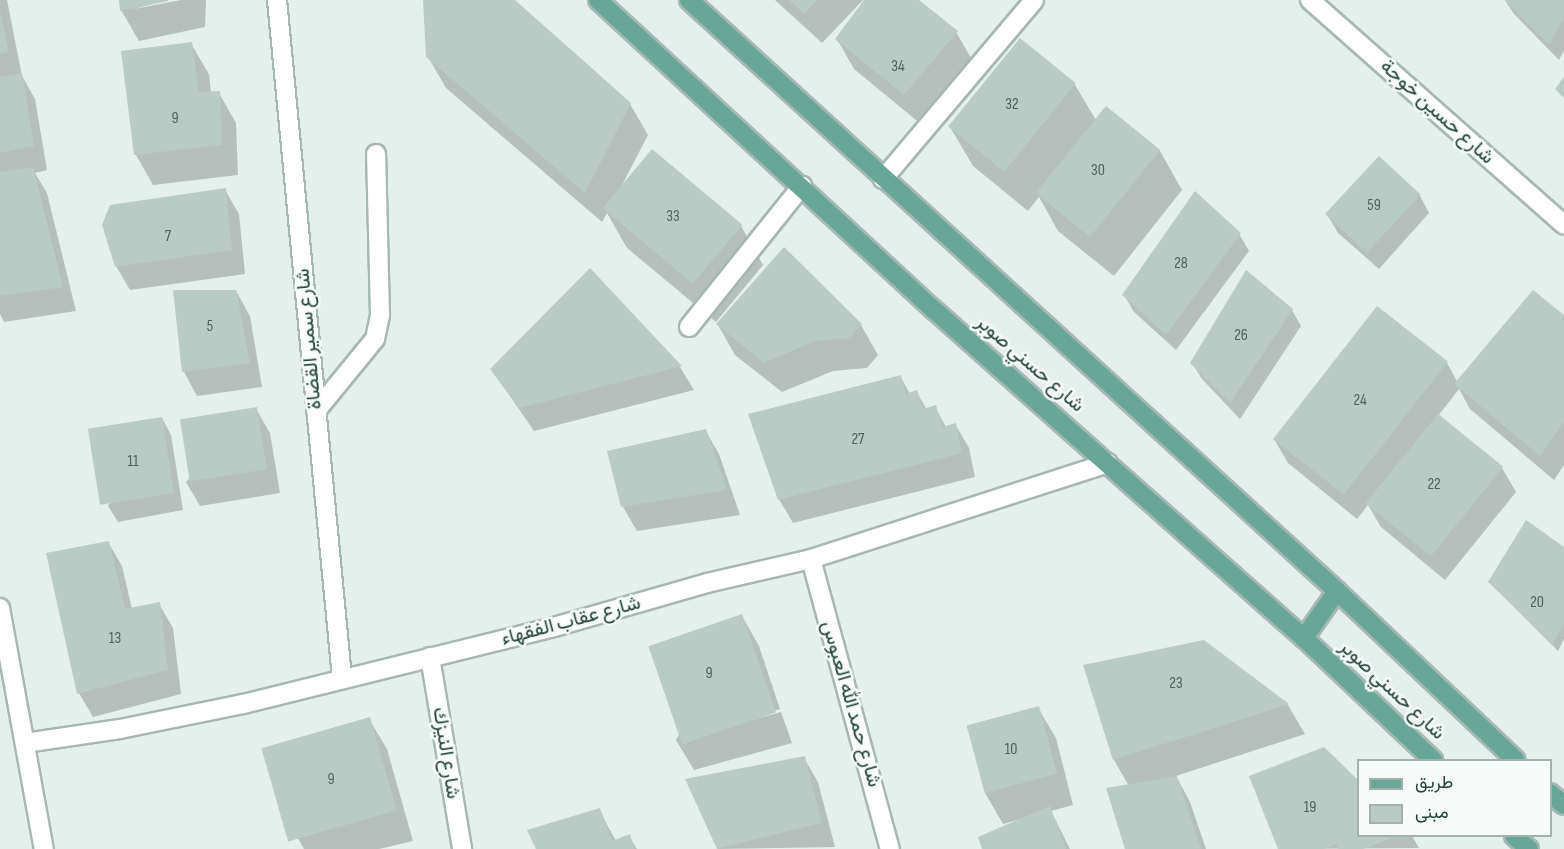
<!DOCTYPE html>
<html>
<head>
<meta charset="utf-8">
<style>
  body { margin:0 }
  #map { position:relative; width:1564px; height:849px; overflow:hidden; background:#e5efeb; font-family:"Sofia Sans Condensed",Vazirmatn,sans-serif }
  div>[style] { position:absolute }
  .shadow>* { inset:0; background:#0003 }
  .building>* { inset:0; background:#bacac4; transform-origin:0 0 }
  .roads { filter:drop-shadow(2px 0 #a7b8b3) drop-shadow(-2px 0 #a7b8b3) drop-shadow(0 2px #a7b8b3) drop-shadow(0 -2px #a7b8b3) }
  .minor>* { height:18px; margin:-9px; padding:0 9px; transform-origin:9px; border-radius:9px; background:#fff }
  .major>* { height:18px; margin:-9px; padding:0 9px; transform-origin:9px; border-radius:9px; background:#68a698 }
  span { translate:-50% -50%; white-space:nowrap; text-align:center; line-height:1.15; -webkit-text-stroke:5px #f6fbf9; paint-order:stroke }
  .number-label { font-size:16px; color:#49645d }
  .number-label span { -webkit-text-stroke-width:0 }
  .street-label { font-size:20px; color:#23423b }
  .legend { position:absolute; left:1357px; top:759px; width:195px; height:78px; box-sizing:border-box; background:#f6fbf9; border:2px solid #a2b1ad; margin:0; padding:8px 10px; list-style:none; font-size:18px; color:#23423b }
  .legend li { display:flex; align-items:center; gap:12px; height:30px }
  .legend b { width:30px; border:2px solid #a2b1ad }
</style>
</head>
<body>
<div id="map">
  <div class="shadow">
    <i style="clip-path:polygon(0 0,7px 0,22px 76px,35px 99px,47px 170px,35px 173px,47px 193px,76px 311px,4px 322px,0 314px)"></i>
    <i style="clip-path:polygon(120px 0,166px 0,134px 9px,181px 0,206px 0,205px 27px,139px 41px,121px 10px)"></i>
    <i style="clip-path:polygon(425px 0,513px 0,630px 104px,648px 135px,620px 189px,741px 226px,763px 265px,716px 322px,627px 248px,607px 213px,602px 222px,446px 88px,428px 57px)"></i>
    <i style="clip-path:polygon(775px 0,863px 0,822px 43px)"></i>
    <i style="clip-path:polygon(866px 0,917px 0,956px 32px,974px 63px,922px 125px,854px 69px,837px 39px)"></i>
    <i style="clip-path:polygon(1505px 0,1564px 0,1564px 51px,1559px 60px,1514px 14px)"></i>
    <i style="clip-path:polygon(1020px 40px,1075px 85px,1096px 120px,1160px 151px,1182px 190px,1114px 276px,1058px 231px,1039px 197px,1028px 211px,973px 166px,950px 127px)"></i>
    <i style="clip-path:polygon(191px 44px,209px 74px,211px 93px,219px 93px,236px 123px,238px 175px,153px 185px,136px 155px,123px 53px)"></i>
    <i style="clip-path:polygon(225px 190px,239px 214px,245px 274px,130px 290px,116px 266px)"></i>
    <i style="clip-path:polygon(1420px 196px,1429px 213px,1379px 269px,1338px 233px,1328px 216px)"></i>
    <i style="clip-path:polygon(1239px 234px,1249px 251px,1176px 350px,1134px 312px,1124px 295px)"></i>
    <i style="clip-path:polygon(590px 270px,680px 367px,694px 390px,534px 431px,492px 370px)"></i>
    <i style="clip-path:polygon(236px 291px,250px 316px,262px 387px,197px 396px,184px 372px,174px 292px)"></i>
    <i style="clip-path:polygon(1292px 310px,1301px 326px,1240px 419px,1202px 379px,1192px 363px)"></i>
    <i style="clip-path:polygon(1564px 317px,1564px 465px,1554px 480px,1470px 409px,1459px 389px,1438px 416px,1502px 468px,1516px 492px,1445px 580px,1381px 527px,1368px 505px,1357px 519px,1288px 463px,1274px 439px,1447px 363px,1458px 383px)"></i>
    <i style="clip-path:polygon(718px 325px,861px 325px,878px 355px,867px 368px,833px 371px,782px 392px,735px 355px)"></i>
    <i style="clip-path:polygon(900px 376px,910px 394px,916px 391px,927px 410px,935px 407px,946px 427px,955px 424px,969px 448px,975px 477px,793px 523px,779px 499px)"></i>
    <i style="clip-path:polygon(256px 409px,270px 433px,280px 493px,200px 506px,186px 482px)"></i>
    <i style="clip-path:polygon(162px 418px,171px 435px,183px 510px,118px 522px,108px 506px)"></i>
    <i style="clip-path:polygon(705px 430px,719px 454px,740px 515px,637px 531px,623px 507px)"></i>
    <i style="clip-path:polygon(108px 542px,122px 566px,132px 609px,159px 604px,173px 628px,181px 694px,93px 717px,79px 693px)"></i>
    <i style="clip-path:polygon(1564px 549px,1564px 639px,1558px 651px,1489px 582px)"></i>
    <i style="clip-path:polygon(742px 616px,759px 646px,780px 709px,682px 740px,781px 712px,792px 743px,694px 770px,676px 740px)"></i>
    <i style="clip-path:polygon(1204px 641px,1288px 705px,1305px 734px,1176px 776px,1190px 802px,1206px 849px,1126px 849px,1129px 786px,1114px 760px,1085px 666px)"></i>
    <i style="clip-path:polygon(1038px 708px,1056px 738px,1073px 805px,1051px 811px,1070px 849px,984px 849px,1021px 819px,1003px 824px,985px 793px)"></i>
    <i style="clip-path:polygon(369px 719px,387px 749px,413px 841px,379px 849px,304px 849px,296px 835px)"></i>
    <i style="clip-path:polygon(1324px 748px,1358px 782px,1358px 836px,1412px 836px,1419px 848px,1280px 849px)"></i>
    <i style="clip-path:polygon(804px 758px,818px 782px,835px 847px,718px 849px,687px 780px)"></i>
    <i style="clip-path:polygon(599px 810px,616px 841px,629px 836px,637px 849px,537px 849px)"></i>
  </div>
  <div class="building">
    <i style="clip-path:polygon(119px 0,168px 0,168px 1px,120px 11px)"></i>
    <i style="clip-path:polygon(423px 0,515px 0,631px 103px,585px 193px,426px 57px)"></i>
    <i style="clip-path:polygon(789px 0,817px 0,804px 14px)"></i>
    <i style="clip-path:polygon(864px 0,919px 0,958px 31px,904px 95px,835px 39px)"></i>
    <i style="clip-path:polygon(1505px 0,1564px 0,1564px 16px,1549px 45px)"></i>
    <i style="clip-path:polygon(0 11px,9px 52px,0 54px)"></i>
    <i style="left:1020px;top:38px;width:72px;height:114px;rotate:39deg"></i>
    <i style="clip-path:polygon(192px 42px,199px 92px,220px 91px,222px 145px,134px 155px,121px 51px)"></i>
    <i style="clip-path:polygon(22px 73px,34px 146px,0 153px,0 77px)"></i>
    <i style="clip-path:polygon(1564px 77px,1564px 98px,1555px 89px)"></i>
    <i style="left:1106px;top:106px;width:70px;height:112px;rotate:39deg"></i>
    <i style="left:652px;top:149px;width:118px;height:77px;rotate:40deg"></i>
    <i style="left:1379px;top:156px;width:57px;height:79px;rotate:43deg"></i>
    <i style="clip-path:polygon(33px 167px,63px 287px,0 296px,0 172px)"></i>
    <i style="clip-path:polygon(226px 188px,232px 250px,115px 267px,102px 225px,110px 205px)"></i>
    <i style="clip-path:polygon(1195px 191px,1241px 233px,1166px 335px,1122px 295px)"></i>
    <i style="clip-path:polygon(784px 247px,862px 324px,849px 338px,815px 341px,764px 363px,716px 324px)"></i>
    <i style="clip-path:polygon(590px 268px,682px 366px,519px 408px,490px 369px)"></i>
    <i style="clip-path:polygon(1246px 270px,1293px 309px,1230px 403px,1190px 363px)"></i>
    <i style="clip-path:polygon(173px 290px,236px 290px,250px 363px,182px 372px)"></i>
    <i style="clip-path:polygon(1533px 290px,1564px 315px,1564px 422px,1540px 456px,1454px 384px)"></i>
    <i style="left:1377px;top:306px;width:90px;height:169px;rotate:38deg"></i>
    <i style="clip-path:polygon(901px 375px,906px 394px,917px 390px,923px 409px,936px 405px,942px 427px,956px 423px,962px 453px,778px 500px,748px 414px)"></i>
    <i style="left:257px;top:407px;width:63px;height:78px;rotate:81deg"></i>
    <i style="left:1438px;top:414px;width:84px;height:115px;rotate:39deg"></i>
    <i style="left:162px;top:417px;width:77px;height:75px;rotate:81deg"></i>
    <i style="clip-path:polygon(706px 429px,727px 490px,621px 507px,607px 451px)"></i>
    <i style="clip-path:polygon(1526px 520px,1564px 547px,1564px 623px,1553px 644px,1488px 582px)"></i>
    <i style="clip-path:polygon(109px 541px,125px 609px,160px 602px,168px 670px,77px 694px,46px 553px)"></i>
    <i style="left:742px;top:614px;width:104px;height:99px;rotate:71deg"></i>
    <i style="clip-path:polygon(1204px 640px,1289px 704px,1113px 760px,1083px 665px)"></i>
    <i style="left:1039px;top:706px;width:70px;height:75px;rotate:75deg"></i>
    <i style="left:370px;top:717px;width:97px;height:113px;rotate:74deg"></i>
    <i style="clip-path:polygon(1324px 747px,1358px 780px,1358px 836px,1398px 836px,1363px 849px,1338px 849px,1336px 844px,1324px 849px,1278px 849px,1249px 776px)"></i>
    <i style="clip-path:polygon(805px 756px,822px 823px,717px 849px,685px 779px)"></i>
    <i style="clip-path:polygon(1177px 776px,1201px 849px,1125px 849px,1106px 788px)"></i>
    <i style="clip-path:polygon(1050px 806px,1066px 849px,982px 849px,978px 837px)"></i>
    <i style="clip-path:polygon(600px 808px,612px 841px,630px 834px,634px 849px,536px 849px,527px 830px)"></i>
  </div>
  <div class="roads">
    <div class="minor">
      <i style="left:277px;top:0;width:681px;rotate:84.52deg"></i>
      <i style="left:1310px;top:0;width:339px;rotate:41.5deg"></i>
      <i style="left:883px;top:179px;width:234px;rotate:-49.8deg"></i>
      <i style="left:689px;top:327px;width:181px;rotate:-51.3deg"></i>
      <i style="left:316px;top:411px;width:93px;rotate:-50.7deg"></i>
      <i style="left:375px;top:339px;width:25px;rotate:-78deg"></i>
      <i style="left:380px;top:315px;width:161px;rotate:-91.4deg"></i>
      <i style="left:811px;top:559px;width:301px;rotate:74.8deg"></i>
      <i style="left:0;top:608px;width:245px;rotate:79.7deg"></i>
      <i style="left:430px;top:657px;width:195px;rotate:80.5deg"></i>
      <i style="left:25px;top:743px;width:96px;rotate:-8.4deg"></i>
      <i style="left:120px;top:729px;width:126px;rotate:-11.5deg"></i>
      <i style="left:243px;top:704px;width:320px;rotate:-13.9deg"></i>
      <i style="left:554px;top:627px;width:159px;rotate:-16deg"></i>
      <i style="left:707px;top:583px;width:107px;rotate:-13deg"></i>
      <i style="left:811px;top:559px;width:312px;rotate:-17.9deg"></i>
    </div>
    <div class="major">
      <i style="left:598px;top:0;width:456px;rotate:42.7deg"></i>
      <i style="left:933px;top:309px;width:496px;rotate:41.6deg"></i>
      <i style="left:1304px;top:638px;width:178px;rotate:43.4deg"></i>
      <i style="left:689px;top:0;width:877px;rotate:42.37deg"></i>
      <i style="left:1337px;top:591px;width:246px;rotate:43.4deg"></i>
      <i style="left:1304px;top:638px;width:57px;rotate:-54.9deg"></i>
      <i style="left:1550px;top:793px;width:18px;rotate:41deg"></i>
      <i style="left:1514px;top:836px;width:20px;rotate:41deg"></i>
    </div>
  </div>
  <div class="number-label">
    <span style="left:898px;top:67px">34</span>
    <span style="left:1012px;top:105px">32</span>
    <span style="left:175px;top:119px">9</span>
    <span style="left:1098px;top:171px">30</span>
    <span style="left:1374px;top:206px">59</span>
    <span style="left:673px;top:217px">33</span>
    <span style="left:168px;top:237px">7</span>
    <span style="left:1181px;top:264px">28</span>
    <span style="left:210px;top:327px">5</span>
    <span style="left:1241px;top:336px">26</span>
    <span style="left:1360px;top:401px">24</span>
    <span style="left:858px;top:440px">27</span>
    <span style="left:133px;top:462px">11</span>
    <span style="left:1434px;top:485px">22</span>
    <span style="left:1537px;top:603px">20</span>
    <span style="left:115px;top:639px">13</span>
    <span style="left:709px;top:674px">9</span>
    <span style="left:1176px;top:684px">23</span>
    <span style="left:1011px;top:750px">10</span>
    <span style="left:331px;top:780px">9</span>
    <span style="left:1310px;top:808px">19</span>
  </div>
  <div class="street-label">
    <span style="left:1437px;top:112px;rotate:42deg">شارع حسين خوجة</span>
    <span style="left:309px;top:339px;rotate:-95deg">شارع سمير القضاة</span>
    <span style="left:1030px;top:364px;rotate:41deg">شارع حسني صوبر</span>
    <span style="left:571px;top:621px;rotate:-15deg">شارع عقاب الفقهاء</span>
    <span style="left:1392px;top:690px;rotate:43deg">شارع حسني صوبر</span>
    <span style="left:851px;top:704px;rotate:74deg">شارع حمد الله العبوس</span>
    <span style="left:446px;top:753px;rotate:81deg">شارع النيزك</span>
  </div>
  <ul class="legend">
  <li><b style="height:8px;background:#68a698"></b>طريق</li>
  <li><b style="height:16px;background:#bacac4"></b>مبنى</li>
  </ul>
</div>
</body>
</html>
